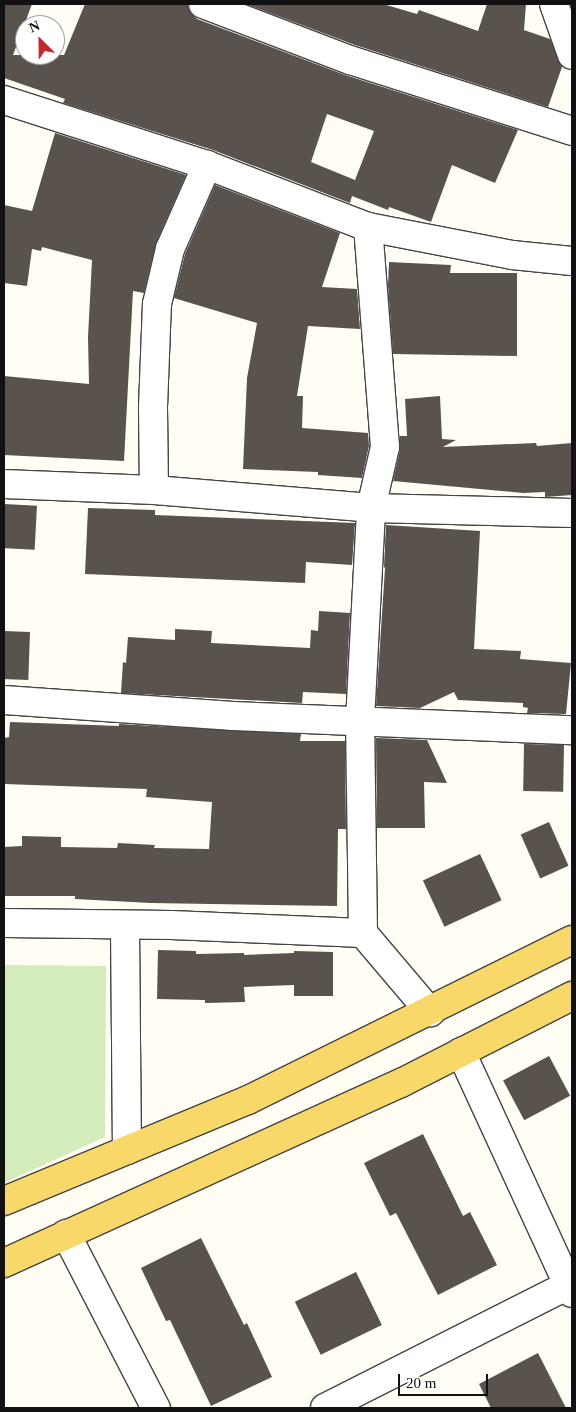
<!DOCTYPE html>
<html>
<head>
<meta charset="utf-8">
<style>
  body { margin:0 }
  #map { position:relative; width:576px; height:1412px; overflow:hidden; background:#fffdf4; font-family:"Times New Roman",serif }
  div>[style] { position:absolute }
  .green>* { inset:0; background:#d4ebbc }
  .building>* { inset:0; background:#5a524d; transform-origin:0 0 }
  .roads { filter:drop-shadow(1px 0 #444) drop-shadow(-1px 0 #444) drop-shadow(0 1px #444) drop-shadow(0 -1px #444) }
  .minor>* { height:28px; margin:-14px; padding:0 14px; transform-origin:14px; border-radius:14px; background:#fff }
  .primary>* { height:28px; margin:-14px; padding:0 14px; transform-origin:14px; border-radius:14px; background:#f9d86a }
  span { translate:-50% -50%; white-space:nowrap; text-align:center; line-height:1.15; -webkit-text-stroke:5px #fff; paint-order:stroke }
  .frame { position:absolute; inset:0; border:5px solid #111; pointer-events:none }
  .north { position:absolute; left:15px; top:15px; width:50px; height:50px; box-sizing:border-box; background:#fff; border:1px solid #a0a0a0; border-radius:50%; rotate:337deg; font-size:14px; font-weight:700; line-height:20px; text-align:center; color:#111 }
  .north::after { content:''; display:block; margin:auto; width:18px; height:22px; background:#c3262b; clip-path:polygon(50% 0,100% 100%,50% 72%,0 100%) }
  .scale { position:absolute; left:398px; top:1374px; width:90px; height:22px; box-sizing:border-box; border:2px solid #111; border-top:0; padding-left:6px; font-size:15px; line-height:18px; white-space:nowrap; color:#111; -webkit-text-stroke:4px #fff; paint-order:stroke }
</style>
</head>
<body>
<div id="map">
  <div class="green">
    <i style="clip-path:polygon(4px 965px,106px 966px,105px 1137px,4px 1183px)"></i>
  </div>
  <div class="building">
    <i style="clip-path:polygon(evenodd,4px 4px,32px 4px,13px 55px,64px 55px,85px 4px,188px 4px,191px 13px,197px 19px,345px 75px,518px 130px,495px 183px,452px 165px,431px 222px,389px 207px,388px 210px,352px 196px,350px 203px,213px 150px,63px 103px,65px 99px,4px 78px,4px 4px,327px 114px,374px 131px,355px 180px,311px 162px,327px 114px)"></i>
    <i style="clip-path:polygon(246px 4px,383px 4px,417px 14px,419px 10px,478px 31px,487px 4px,526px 4px,524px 30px,550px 39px,562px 67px,548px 107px,355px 45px)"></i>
    <i style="clip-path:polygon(55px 133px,186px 175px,156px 243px,144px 293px,133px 291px,124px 461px,4px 455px,4px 376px,89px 384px,88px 337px,92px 260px,42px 247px,41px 251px,32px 249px,27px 286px,4px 283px,4px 205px,32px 211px)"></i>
    <i style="clip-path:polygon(215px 185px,340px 233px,322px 287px,357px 289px,360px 329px,308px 326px,297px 396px,303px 396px,302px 428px,368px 433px,369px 446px,362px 478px,318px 475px,318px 472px,243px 469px,247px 378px,257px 323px,174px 298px,185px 254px)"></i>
    <i style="clip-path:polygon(389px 262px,451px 265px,450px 273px,517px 273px,517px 356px,393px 354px,388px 286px)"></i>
    <i style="clip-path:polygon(440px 396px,442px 439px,456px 440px,443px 447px,536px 443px,537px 446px,572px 443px,572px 495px,545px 497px,545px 492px,523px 493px,393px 481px,400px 450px,400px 436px,407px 436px,405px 399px)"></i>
    <i style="left:4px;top:504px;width:33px;height:44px;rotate:3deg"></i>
    <i style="clip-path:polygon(88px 508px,155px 510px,155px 515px,355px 523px,352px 565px,306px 562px,305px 583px,85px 574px)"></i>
    <i style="clip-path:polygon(386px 525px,480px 531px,474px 649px,521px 651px,520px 659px,571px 663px,566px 714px,527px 713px,528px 708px,523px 707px,523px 703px,458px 700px,454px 692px,420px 708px,376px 706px,385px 568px,384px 567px)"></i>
    <i style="clip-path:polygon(319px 611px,350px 613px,346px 694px,303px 692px,302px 703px,121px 693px,123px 662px,126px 663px,128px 637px,175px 640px,175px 629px,212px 631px,211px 643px,310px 648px,311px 630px,318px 631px)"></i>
    <i style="left:4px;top:631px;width:26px;height:48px;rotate:2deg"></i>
    <i style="clip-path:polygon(10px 722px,119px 726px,119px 724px,301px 734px,300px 741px,345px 741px,346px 829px,338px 829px,337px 906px,151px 903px,75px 899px,75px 896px,4px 896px,4px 847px,22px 846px,22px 836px,61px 837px,61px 847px,117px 848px,118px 843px,155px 845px,154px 848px,209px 849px,212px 802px,146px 797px,147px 789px,4px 784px,4px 738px,9px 737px)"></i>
    <i style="clip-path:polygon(376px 738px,427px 740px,447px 783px,424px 782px,425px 828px,377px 828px)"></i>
    <i style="left:524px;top:744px;width:40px;height:47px;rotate:1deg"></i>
    <i style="left:549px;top:822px;width:48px;height:31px;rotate:66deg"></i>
    <i style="left:480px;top:854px;width:51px;height:63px;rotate:65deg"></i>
    <i style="clip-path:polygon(158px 950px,196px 951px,196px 954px,244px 953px,244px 955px,294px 953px,294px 951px,333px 952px,333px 996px,294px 996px,294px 985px,244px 987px,245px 1002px,205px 1003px,205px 1000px,157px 999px)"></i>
    <i style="left:549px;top:1056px;width:45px;height:52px;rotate:62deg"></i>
    <i style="clip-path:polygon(423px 1134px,463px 1216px,470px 1212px,497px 1265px,438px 1295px,396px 1213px,390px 1216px,364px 1163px)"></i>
    <i style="clip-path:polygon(201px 1238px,244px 1325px,247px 1323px,272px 1377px,211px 1406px,170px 1320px,166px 1321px,141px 1268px)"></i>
    <i style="left:356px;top:1272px;width:59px;height:68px;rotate:64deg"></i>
    <i style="clip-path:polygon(538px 1353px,566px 1408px,491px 1408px,479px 1384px)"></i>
  </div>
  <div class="roads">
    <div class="minor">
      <i style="left:203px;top:4px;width:157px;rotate:20.9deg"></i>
      <i style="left:350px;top:60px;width:233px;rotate:17.7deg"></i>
      <i style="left:554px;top:4px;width:54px;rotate:70.6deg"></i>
      <i style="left:4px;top:100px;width:213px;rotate:17.8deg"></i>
      <i style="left:207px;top:165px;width:173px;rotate:21.1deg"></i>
      <i style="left:368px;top:227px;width:147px;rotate:11deg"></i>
      <i style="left:512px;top:255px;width:60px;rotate:5.7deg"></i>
      <i style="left:4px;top:484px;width:150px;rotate:2.3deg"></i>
      <i style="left:154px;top:490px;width:218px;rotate:4.7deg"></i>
      <i style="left:371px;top:508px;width:201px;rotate:1.4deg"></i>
      <i style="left:154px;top:490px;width:83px;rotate:-90.7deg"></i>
      <i style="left:153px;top:407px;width:103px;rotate:-87.8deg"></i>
      <i style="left:157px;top:304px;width:57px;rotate:-76.7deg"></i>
      <i style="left:170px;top:249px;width:92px;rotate:-66.2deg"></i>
      <i style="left:4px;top:700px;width:230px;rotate:4deg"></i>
      <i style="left:233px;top:716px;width:339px;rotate:2.4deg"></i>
      <i style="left:4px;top:923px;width:167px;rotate:0.7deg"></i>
      <i style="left:171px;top:925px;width:192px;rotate:2.4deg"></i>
      <i style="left:363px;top:933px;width:104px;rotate:49.7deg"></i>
      <i style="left:125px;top:925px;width:225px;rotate:89.5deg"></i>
      <i style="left:363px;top:933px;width:212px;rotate:-90.8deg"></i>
      <i style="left:360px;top:721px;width:213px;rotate:-87deg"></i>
      <i style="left:371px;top:508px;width:63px;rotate:-77.1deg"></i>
      <i style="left:385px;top:447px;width:221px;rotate:-94.4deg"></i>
      <i style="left:461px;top:1052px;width:265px;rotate:65.3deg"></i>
      <i style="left:66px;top:1234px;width:196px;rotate:62.7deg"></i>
      <i style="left:325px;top:1408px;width:277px;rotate:-26.8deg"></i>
    </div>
    <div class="primary">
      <i style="left:4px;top:1201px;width:264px;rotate:-22.5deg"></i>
      <i style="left:248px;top:1100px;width:361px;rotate:-26.3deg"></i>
      <i style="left:4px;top:1263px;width:436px;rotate:-24.4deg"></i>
      <i style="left:401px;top:1083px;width:192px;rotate:-27deg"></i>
    </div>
  </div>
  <div class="frame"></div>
  <div class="north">N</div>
  <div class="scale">20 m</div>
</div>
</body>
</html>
